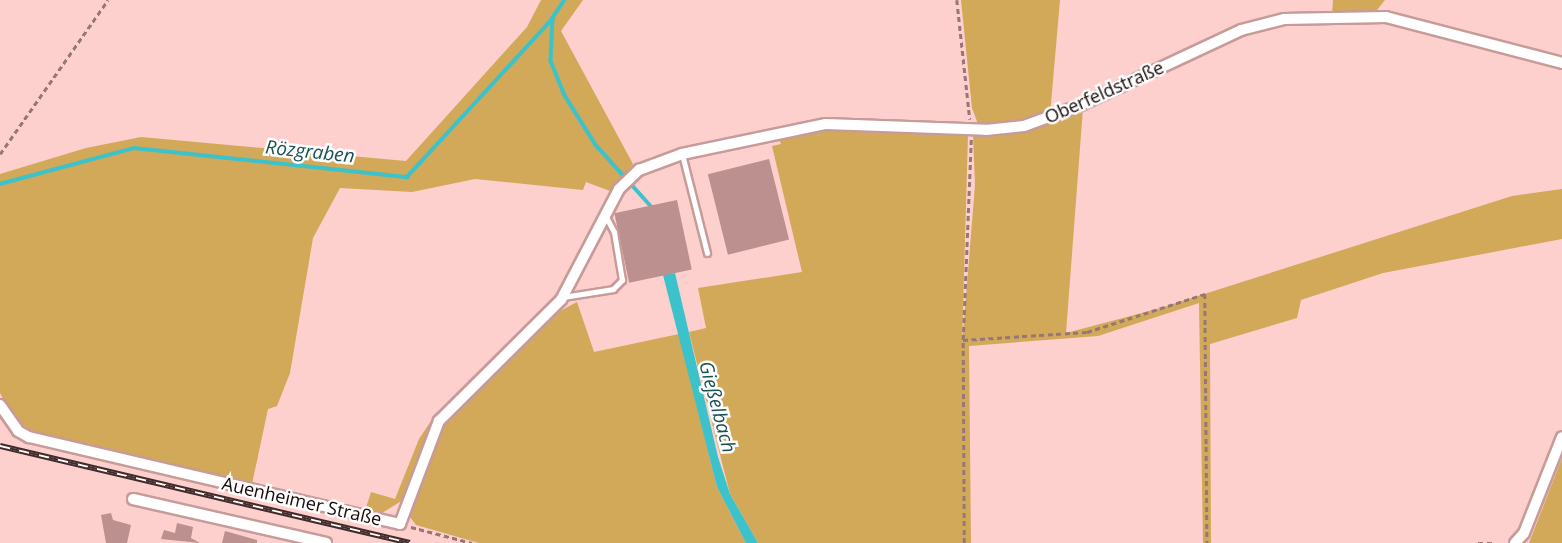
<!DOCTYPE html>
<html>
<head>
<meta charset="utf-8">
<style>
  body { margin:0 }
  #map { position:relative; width:1562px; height:543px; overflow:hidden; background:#fdcfcd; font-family:"Open Sans",sans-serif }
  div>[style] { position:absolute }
  .green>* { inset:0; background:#d2a859 }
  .water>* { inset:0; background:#3bc2cb }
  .stream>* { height:3.5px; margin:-1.75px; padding:0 1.75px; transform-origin:1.75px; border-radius:1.75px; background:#3bc2cb }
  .building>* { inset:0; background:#bb908e; transform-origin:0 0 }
  .path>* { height:2.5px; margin-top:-1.25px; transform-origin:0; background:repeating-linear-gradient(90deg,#967775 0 5px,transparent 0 8.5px) }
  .roads { filter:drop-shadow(2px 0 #c79b99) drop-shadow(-2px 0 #c79b99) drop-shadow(0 2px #c79b99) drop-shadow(0 -2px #c79b99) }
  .service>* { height:5px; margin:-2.5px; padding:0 2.5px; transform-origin:2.5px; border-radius:2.5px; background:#fff }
  .minor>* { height:10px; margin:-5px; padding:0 5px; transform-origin:5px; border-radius:5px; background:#fff }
  .rail>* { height:6px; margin-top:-3px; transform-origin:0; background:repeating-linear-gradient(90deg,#fdfdfd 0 10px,#3e2b2a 0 20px); box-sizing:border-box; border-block:2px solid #3e2b2a }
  span { translate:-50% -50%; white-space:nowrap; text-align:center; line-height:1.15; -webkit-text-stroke:5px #fdfdfd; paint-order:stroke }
  .street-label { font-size:18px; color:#180a09 }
  .water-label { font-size:19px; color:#185054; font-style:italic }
</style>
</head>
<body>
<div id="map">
  <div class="green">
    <i style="clip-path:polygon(541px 0,583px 0,561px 31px,633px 164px,610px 191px,586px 182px,583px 190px,475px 179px,412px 192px,340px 188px,313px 238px,290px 373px,277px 406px,268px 409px,252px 484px,38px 435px,13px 418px,0 393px,0 174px,86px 148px,141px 137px,406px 161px,527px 27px)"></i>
    <i style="clip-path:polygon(961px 0,1060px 0,1050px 115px,1024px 122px,978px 124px,972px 108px)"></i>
    <i style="clip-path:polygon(1333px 0,1385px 0,1373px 15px,1332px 15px)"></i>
    <i style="clip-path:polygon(1083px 108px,1066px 333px,1157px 309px,1512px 196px,1562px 189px,1562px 239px,1383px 273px,1301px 300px,1297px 318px,1210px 344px,1211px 543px,1203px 543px,1199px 303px,1098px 336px,969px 346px,971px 543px,758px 543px,730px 494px,689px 332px,706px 328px,698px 288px,802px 272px,772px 146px,781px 144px,778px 137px,822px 128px,968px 135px,962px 346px,975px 185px,973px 134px,1051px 122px)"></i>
    <i style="clip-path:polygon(577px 302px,594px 352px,679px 334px,717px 487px,746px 543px,479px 543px,416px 525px,410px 517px,440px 428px,473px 390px,560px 311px)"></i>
    <i style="clip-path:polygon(435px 415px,403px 500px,382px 513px,365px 511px,371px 492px,395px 499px,419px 439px)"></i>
    <i style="clip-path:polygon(1562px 458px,1562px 543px,1529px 543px)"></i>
  </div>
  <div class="water">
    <i style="clip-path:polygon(675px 273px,718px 457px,730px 494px,758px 543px,746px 543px,717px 487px,663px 275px)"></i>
  </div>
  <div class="stream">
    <i style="left:565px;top:0;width:22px;rotate:124deg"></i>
    <i style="left:553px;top:18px;width:43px;rotate:92.7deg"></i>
    <i style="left:551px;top:61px;width:35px;rotate:68deg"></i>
    <i style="left:564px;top:94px;width:60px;rotate:57.9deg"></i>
    <i style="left:596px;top:145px;width:82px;rotate:48deg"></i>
    <i style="left:0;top:184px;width:139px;rotate:-15deg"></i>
    <i style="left:134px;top:148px;width:275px;rotate:6.1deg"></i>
    <i style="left:407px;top:177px;width:216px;rotate:-47.4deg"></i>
  </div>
  <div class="building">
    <i style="left:769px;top:159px;width:83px;height:63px;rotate:76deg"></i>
    <i style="left:677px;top:200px;width:71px;height:64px;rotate:78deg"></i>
    <i style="clip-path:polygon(111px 513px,113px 520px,131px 525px,127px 543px,106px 543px,101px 515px)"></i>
    <i style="clip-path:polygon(177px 523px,193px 527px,191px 538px,200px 543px,161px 539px,164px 530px,175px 533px)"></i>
    <i style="clip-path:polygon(225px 531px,257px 540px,257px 543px,222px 543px)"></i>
  </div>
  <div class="path">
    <i style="left:957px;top:0;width:120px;rotate:83.8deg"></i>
    <i style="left:0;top:154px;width:188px;rotate:-55deg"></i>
    <i style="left:963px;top:340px;width:124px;rotate:-3.7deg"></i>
    <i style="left:1087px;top:332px;width:124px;rotate:-17.9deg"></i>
    <i style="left:1205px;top:294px;width:249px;rotate:89.5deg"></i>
    <i style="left:411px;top:527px;width:63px;rotate:14.7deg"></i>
    <i style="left:964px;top:543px;width:203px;rotate:-90.3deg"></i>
    <i style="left:963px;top:340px;width:201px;rotate:-87.7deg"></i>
    <i style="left:1478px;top:543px;width:15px"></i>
  </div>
  <div class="roads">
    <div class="service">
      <i style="left:682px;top:154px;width:102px;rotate:75.8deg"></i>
      <i style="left:563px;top:297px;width:51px;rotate:-9.1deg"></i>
      <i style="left:613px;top:289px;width:13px;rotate:-45deg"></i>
      <i style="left:622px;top:280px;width:49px;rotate:-99.5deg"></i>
      <i style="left:614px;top:232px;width:17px;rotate:-118deg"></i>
    </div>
    <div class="minor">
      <i style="left:0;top:405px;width:32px;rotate:55deg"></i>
      <i style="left:18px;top:431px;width:13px;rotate:29deg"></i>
      <i style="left:29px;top:437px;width:381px;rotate:13.2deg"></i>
      <i style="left:400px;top:524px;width:110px;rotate:-69.3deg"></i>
      <i style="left:439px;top:421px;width:172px;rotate:-44.8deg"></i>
      <i style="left:561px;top:300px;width:125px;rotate:-62.4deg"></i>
      <i style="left:619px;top:189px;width:28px;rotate:-44deg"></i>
      <i style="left:639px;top:170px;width:46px;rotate:-20.4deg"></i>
      <i style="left:682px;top:154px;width:147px;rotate:-11.8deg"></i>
      <i style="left:826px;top:124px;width:160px;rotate:2.1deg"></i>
      <i style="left:986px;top:130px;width:38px;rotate:-6deg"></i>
      <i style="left:1024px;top:126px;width:61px;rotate:-20.2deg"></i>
      <i style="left:1081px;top:105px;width:177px;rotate:-25.1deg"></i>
      <i style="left:1241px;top:30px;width:44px;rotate:-14.3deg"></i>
      <i style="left:1284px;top:19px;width:102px;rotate:-1.1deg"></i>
      <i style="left:1386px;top:17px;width:182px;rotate:14.6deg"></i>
      <i style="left:133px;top:499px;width:198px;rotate:12.8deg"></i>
      <i style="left:1515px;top:543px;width:13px;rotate:-48deg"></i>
      <i style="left:1524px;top:533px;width:103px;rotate:-68.4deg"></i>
    </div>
  </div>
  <div class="rail">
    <i style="left:0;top:446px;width:421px;rotate:13.3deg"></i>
  </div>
  <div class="street-label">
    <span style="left:1104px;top:92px;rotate:-24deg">Oberfeldstraße</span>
    <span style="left:302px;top:501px;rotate:13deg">Auenheimer Straße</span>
  </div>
  <div class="water-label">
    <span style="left:310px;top:152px;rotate:6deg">Rözgraben</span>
    <span style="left:717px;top:407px;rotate:75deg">Gießelbach</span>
  </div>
</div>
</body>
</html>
